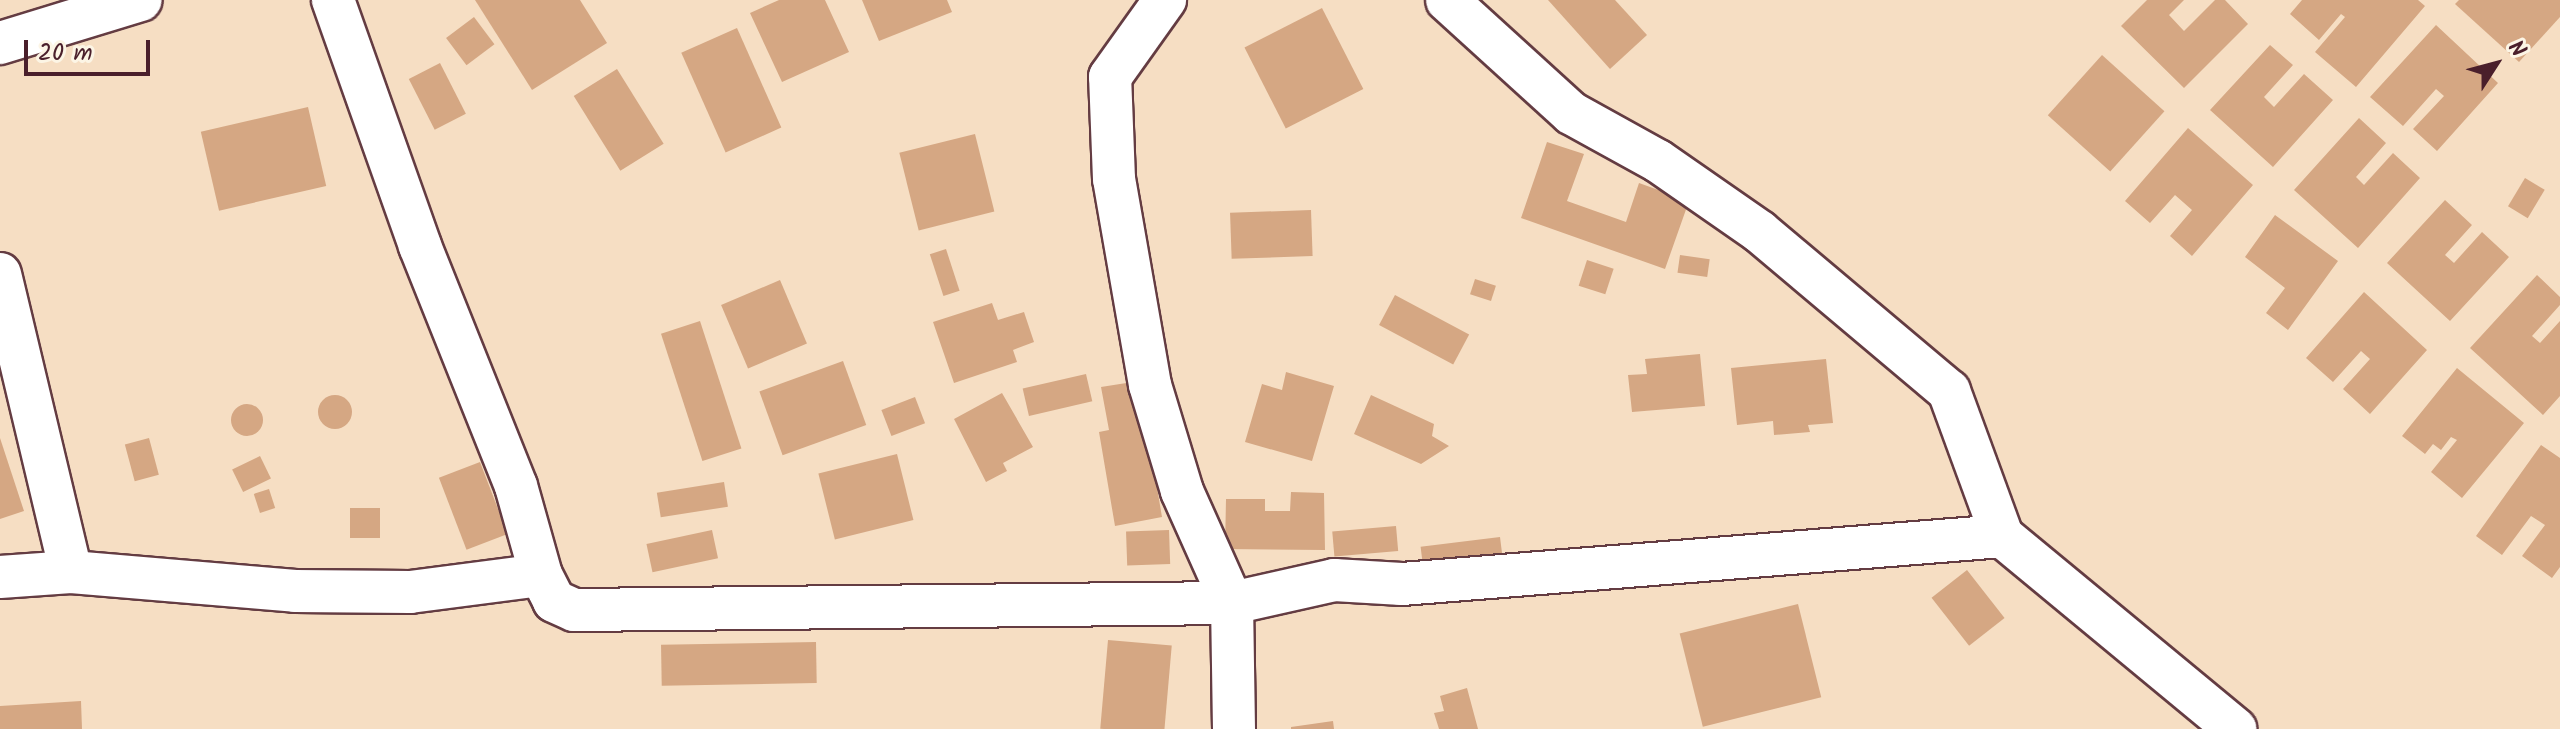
<!DOCTYPE html>
<html>
<head>
<meta charset="utf-8">
<style>
  body { margin:0 }
  #map { position:relative; width:2560px; height:729px; overflow:hidden; background:#f6dec3; font-family:Kalam,sans-serif }
  div>[style] { position:absolute }
  .building>* { inset:0; background:#d5a783; transform-origin:0 0 }
  .round { border-radius:50% }
  .roads { filter:drop-shadow(2px 0 #643c42) drop-shadow(-2px 0 #643c42) drop-shadow(0 2px #643c42) drop-shadow(0 -2px #643c42) }
  .minor>* { height:42px; margin:-21px; padding:0 21px; transform-origin:21px; border-radius:21px; background:#fff }
  span { translate:-50% -50%; white-space:nowrap; text-align:center; line-height:1.15; -webkit-text-stroke:8px #fcf5e5; paint-order:stroke }
  .north { position:absolute; left:2456px; top:24px; width:80px; height:80px; -webkit-text-stroke:6px #fcf5e5; paint-order:stroke; rotate:54deg; font-size:22px; font-weight:700; line-height:32px; text-align:center; color:#4a1f2b }
  .north::after { content:''; display:block; margin:auto; width:28px; height:36px; background:#4a1f2b; clip-path:polygon(50% 0,100% 100%,50% 72%,0 100%) }
  .scale { position:absolute; left:24px; top:40px; width:126px; height:36px; box-sizing:border-box; border:4px solid #4a1f2b; border-top:0; padding-left:10px; font-size:24px; line-height:28px; white-space:nowrap; color:#4a1f2b; -webkit-text-stroke:6px #fcf5e5; paint-order:stroke }
</style>
</head>
<body>
<div id="map">
  <div class="building">
    <i style="clip-path:polygon(475px 0,580px 0,607px 43px,532px 90px)"></i>
    <i style="clip-path:polygon(779px 0,825px 0,849px 52px,782px 82px,750px 13px)"></i>
    <i style="clip-path:polygon(862px 0,947px 0,952px 12px,879px 41px)"></i>
    <i style="clip-path:polygon(1548px 0,1615px 0,1647px 35px,1610px 69px)"></i>
    <i style="clip-path:polygon(2147px 0,2184px 0,2169px 15px,2184px 31px,2215px 0,2225px 0,2248px 24px,2184px 88px,2121px 26px)"></i>
    <i style="clip-path:polygon(2302px 0,2418px 0,2425px 6px,2356px 87px,2315px 52px,2345px 17px,2341px 14px,2319px 40px,2290px 14px)"></i>
    <i style="clip-path:polygon(2459px 0,2560px 0,2560px 17px,2519px 62px,2455px 4px)"></i>
    <i style="left:1322px;top:8px;width:91px;height:87px;rotate:63deg"></i>
    <i style="left:474px;top:17px;width:34px;height:35px;rotate:53deg"></i>
    <i style="clip-path:polygon(2436px 25px,2498px 83px,2437px 151px,2413px 129px,2444px 96px,2436px 89px,2403px 126px,2370px 97px)"></i>
    <i style="left:737px;top:28px;width:109px;height:61px;rotate:66deg"></i>
    <i style="clip-path:polygon(2270px 45px,2293px 65px,2264px 97px,2274px 107px,2304px 74px,2333px 100px,2273px 167px,2210px 110px)"></i>
    <i style="left:2102px;top:55px;width:84px;height:81px;rotate:42deg"></i>
    <i style="left:440px;top:63px;width:57px;height:35px;rotate:63deg"></i>
    <i style="left:617px;top:69px;width:88px;height:51px;rotate:58deg"></i>
    <i style="left:308px;top:107px;width:81px;height:110px;rotate:77deg"></i>
    <i style="clip-path:polygon(2359px 118px,2386px 143px,2356px 177px,2364px 185px,2393px 153px,2420px 178px,2358px 248px,2294px 190px)"></i>
    <i style="clip-path:polygon(2188px 128px,2253px 185px,2192px 256px,2170px 236px,2192px 210px,2175px 195px,2150px 223px,2125px 201px)"></i>
    <i style="left:975px;top:134px;width:80px;height:78px;rotate:76deg"></i>
    <i style="clip-path:polygon(1547px 142px,1584px 154px,1567px 201px,1626px 222px,1639px 183px,1689px 201px,1665px 269px,1521px 218px)"></i>
    <i style="left:2525px;top:178px;width:23px;height:33px;rotate:31deg"></i>
    <i style="clip-path:polygon(2445px 200px,2472px 225px,2445px 255px,2454px 263px,2482px 232px,2509px 257px,2450px 321px,2387px 263px)"></i>
    <i style="left:1311px;top:210px;width:46px;height:81px;rotate:88deg"></i>
    <i style="clip-path:polygon(2275px 215px,2338px 261px,2288px 330px,2266px 313px,2285px 288px,2245px 257px)"></i>
    <i style="left:946px;top:249px;width:44px;height:17px;rotate:72deg"></i>
    <i style="left:1680px;top:255px;width:30px;height:18px;rotate:8deg"></i>
    <i style="left:1587px;top:260px;width:28px;height:27px;rotate:18deg"></i>
    <i style="clip-path:polygon(2537px 275px,2560px 297px,2560px 305px,2532px 336px,2540px 343px,2560px 321px,2560px 396px,2543px 415px,2470px 348px)"></i>
    <i style="left:1475px;top:279px;width:22px;height:16px;rotate:18deg"></i>
    <i style="left:780px;top:280px;width:69px;height:64px;rotate:67deg"></i>
    <i style="clip-path:polygon(2364px 292px,2427px 350px,2370px 414px,2343px 389px,2370px 359px,2361px 351px,2333px 382px,2306px 358px)"></i>
    <i style="left:1395px;top:295px;width:84px;height:34px;rotate:28deg"></i>
    <i style="clip-path:polygon(992px 303px,998px 320px,1024px 312px,1034px 342px,1013px 350px,1017px 362px,954px 383px,933px 322px)"></i>
    <i style="left:700px;top:321px;width:134px;height:41px;rotate:72deg"></i>
    <i style="clip-path:polygon(1700px 354px,1705px 406px,1632px 412px,1628px 375px,1647px 374px,1645px 359px)"></i>
    <i style="clip-path:polygon(1826px 359px,1833px 423px,1808px 425px,1810px 432px,1774px 435px,1773px 421px,1737px 425px,1731px 368px)"></i>
    <i style="left:843px;top:361px;width:68px;height:89px;rotate:70deg"></i>
    <i style="clip-path:polygon(2457px 368px,2524px 423px,2462px 498px,2431px 472px,2457px 440px,2451px 437px,2441px 450px,2433px 444px,2425px 454px,2402px 436px)"></i>
    <i style="clip-path:polygon(1286px 372px,1334px 386px,1312px 461px,1245px 442px,1262px 384px,1282px 390px)"></i>
    <i style="left:1086px;top:374px;width:28px;height:65px;rotate:77deg"></i>
    <i style="clip-path:polygon(1139px 381px,1162px 517px,1115px 526px,1099px 432px,1109px 430px,1101px 387px)"></i>
    <i style="clip-path:polygon(1002px 393px,1033px 447px,1003px 463px,1007px 471px,986px 482px,954px 419px)"></i>
    <i class="round" style="left:318px;top:395px;width:34px;height:34px"></i>
    <i style="clip-path:polygon(1371px 395px,1434px 424px,1432px 436px,1449px 446px,1421px 464px,1354px 434px)"></i>
    <i style="left:915px;top:397px;width:28px;height:36px;rotate:69deg"></i>
    <i class="round" style="left:231px;top:404px;width:32px;height:32px"></i>
    <i style="clip-path:polygon(0 438px,24px 511px,0 519px)"></i>
    <i style="left:149px;top:438px;width:38px;height:25px;rotate:75deg"></i>
    <i style="clip-path:polygon(2541px 445px,2560px 458px,2560px 567px,2552px 578px,2522px 556px,2545px 525px,2531px 516px,2502px 555px,2476px 536px)"></i>
    <i style="left:897px;top:454px;width:68px;height:81px;rotate:76deg"></i>
    <i style="left:260px;top:456px;width:25px;height:31px;rotate:64deg"></i>
    <i style="left:480px;top:462px;width:77px;height:44px;rotate:69deg"></i>
    <i style="left:724px;top:482px;width:25px;height:68px;rotate:81deg"></i>
    <i style="left:269px;top:489px;width:20px;height:16px;rotate:72deg"></i>
    <i style="clip-path:polygon(1291px 492px,1324px 493px,1325px 550px,1225px 549px,1226px 499px,1265px 499px,1265px 511px,1290px 511px)"></i>
    <i style="left:350px;top:508px;width:30px;height:30px"></i>
    <i style="left:1396px;top:526px;width:25px;height:64px;rotate:85deg"></i>
    <i style="left:712px;top:530px;width:29px;height:67px;rotate:78deg"></i>
    <i style="left:1169px;top:530px;width:34px;height:43px;rotate:88deg"></i>
    <i style="left:1500px;top:537px;width:17px;height:80px;rotate:83deg"></i>
    <i style="left:1967px;top:570px;width:61px;height:45px;rotate:52deg"></i>
    <i style="left:1798px;top:604px;width:96px;height:122px;rotate:76deg"></i>
    <i style="left:1108px;top:640px;width:64px;height:89px;rotate:5deg"></i>
    <i style="left:816px;top:642px;width:41px;height:155px;rotate:89deg"></i>
    <i style="clip-path:polygon(1467px 688px,1478px 729px,1439px 729px,1434px 713px,1444px 711px,1440px 696px)"></i>
    <i style="clip-path:polygon(81px 701px,82px 729px,0 729px,0 706px)"></i>
    <i style="clip-path:polygon(1333px 721px,1334px 729px,1291px 729px,1291px 727px)"></i>
  </div>
  <div class="roads">
    <div class="minor">
      <i style="left:333px;top:0;width:261px;rotate:70.5deg"></i>
      <i style="left:420px;top:246px;width:258px;rotate:68.2deg"></i>
      <i style="left:516px;top:486px;width:92px;rotate:74.3deg"></i>
      <i style="left:541px;top:575px;width:29px;rotate:63deg"></i>
      <i style="left:554px;top:601px;width:22px;rotate:24deg"></i>
      <i style="left:574px;top:610px;width:658px;rotate:-0.61deg"></i>
      <i style="left:1232px;top:603px;width:123px;rotate:-114.1deg"></i>
      <i style="left:1182px;top:491px;width:111px;rotate:-106.8deg"></i>
      <i style="left:1150px;top:385px;width:209px;rotate:-99.9deg"></i>
      <i style="left:1114px;top:179px;width:102px;rotate:-92.2deg"></i>
      <i style="left:1110px;top:77px;width:95px;rotate:-54.5deg"></i>
      <i style="left:1447px;top:0;width:168px;rotate:42.3deg"></i>
      <i style="left:1571px;top:113px;width:99px;rotate:28.9deg"></i>
      <i style="left:1658px;top:161px;width:124px;rotate:34.8deg"></i>
      <i style="left:1760px;top:232px;width:247px;rotate:40.1deg"></i>
      <i style="left:1949px;top:391px;width:154px;rotate:69.9deg"></i>
      <i style="left:2002px;top:536px;width:303px;rotate:39.6deg"></i>
      <i style="left:0;top:43px;width:147px;rotate:-17deg"></i>
      <i style="left:0;top:274px;width:306px;rotate:76.6deg"></i>
      <i style="left:0;top:577px;width:71px;rotate:-4deg"></i>
      <i style="left:71px;top:572px;width:225px;rotate:4.8deg"></i>
      <i style="left:295px;top:591px;width:115px;rotate:0.5deg"></i>
      <i style="left:410px;top:592px;width:132px;rotate:-7.4deg"></i>
      <i style="left:1234px;top:729px;width:126px;rotate:-90.9deg"></i>
      <i style="left:1232px;top:603px;width:105px;rotate:-12.7deg"></i>
      <i style="left:1334px;top:580px;width:68px;rotate:3.4deg"></i>
      <i style="left:1402px;top:584px;width:602px;rotate:-4.57deg"></i>
    </div>
  </div>
  <div class="north">N</div>
  <div class="scale">20 m</div>
</div>
</body>
</html>
